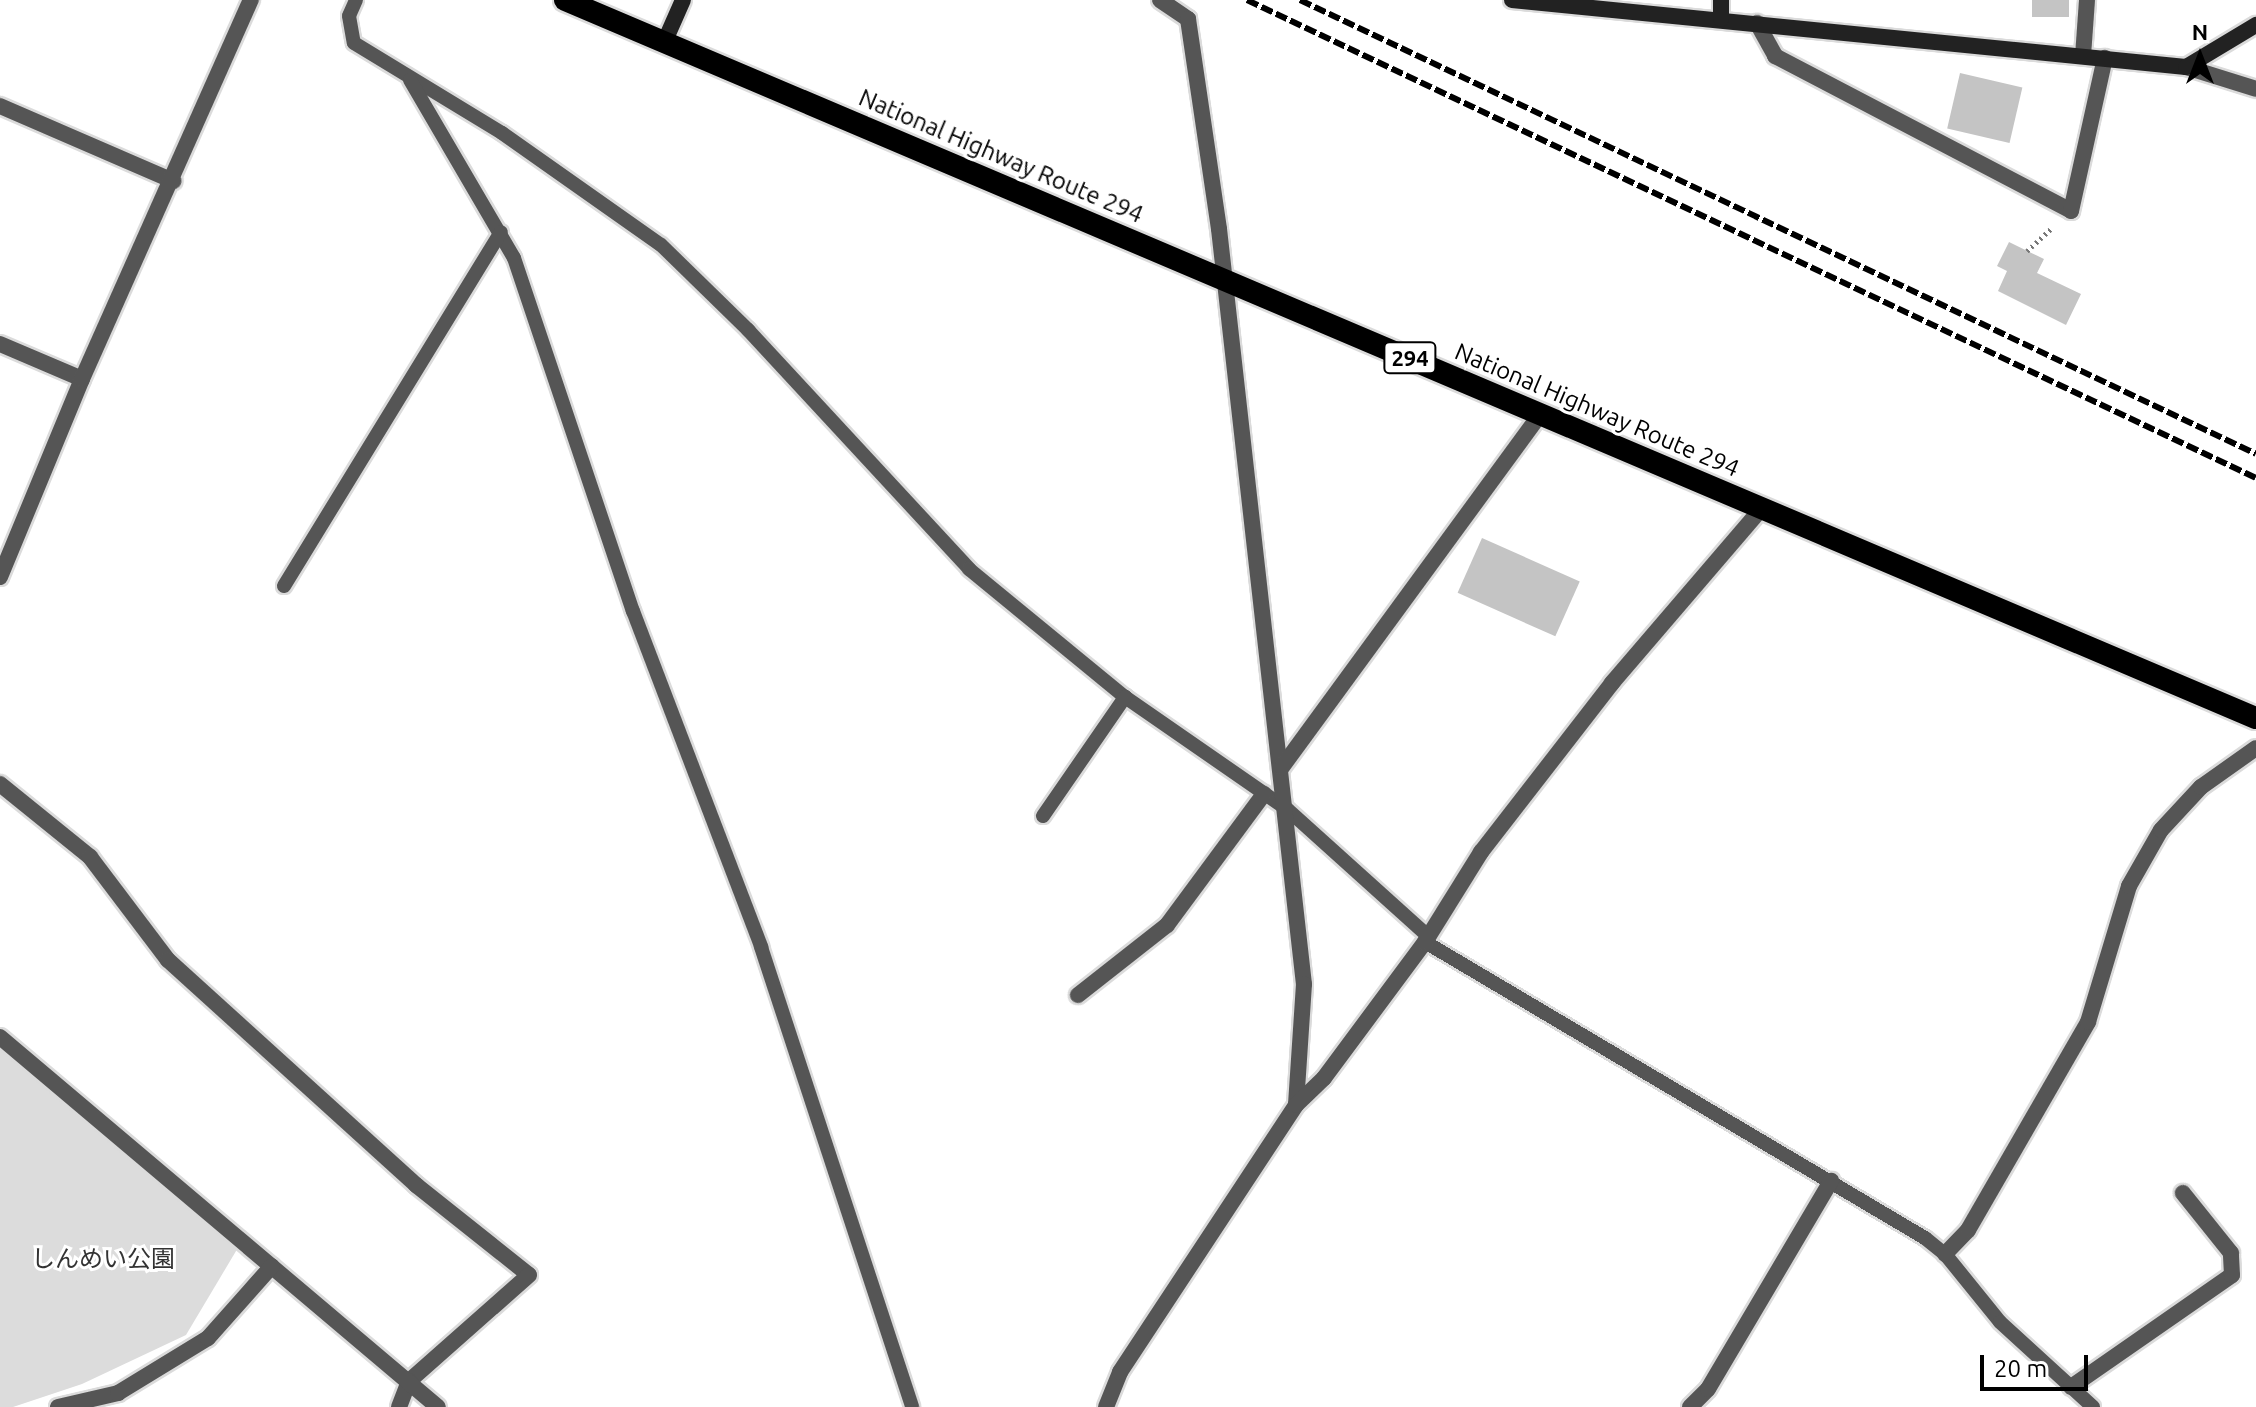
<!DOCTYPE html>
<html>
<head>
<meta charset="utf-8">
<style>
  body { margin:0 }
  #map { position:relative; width:2256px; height:1407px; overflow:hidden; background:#fff; font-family:Ubuntu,"Noto Sans JP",sans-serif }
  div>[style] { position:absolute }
  .green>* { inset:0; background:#dcdcdc }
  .building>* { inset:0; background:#c4c4c4; transform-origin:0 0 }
  .path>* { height:5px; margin-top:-2.5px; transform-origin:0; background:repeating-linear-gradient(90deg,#777 0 2px,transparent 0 6px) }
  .roads { filter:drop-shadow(2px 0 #dbdbdb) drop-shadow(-2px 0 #dbdbdb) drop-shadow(0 2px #dbdbdb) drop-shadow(0 -2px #dbdbdb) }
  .service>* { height:14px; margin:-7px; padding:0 7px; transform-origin:7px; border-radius:7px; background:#555 }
  .minor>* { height:16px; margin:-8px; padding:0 8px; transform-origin:8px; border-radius:8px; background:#555 }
  .tertiary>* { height:16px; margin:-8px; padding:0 8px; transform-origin:8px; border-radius:8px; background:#555 }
  .secondary>* { height:16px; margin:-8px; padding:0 8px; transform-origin:8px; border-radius:8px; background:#222 }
  .trunk>* { height:22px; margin:-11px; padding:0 11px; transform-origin:11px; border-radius:11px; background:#000 }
  .rail>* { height:6px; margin-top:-3px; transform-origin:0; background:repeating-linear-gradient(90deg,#000 0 12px,transparent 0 16px) }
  span { translate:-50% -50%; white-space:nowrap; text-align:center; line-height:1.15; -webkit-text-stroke:6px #fff; paint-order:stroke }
  .shield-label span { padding:2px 6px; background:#fff; border:2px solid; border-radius:6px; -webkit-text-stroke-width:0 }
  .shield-label { font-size:22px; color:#000; font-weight:700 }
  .street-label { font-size:24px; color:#000 }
  .park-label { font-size:24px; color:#333 }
  .north { position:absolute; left:2160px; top:16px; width:80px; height:80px; -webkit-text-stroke:6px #fff; paint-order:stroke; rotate:0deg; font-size:22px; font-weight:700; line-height:32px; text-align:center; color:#000 }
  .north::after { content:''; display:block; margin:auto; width:28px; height:36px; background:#000; clip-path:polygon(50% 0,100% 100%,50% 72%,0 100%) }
  .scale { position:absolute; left:1980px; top:1355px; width:108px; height:36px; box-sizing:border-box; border:4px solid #000; border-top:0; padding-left:10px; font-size:24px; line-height:28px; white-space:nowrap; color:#000; -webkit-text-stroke:6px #fff; paint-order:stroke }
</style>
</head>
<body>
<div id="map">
  <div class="green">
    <i style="clip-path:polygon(0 1037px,242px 1241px,186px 1335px,82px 1384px,13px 1407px,0 1407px)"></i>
  </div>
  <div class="building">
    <i style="left:2032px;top:0;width:37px;height:17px"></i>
    <i style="left:1960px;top:73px;width:64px;height:57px;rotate:13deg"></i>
    <i style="clip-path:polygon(2009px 242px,2044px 259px,2037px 273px,2081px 294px,2066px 325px,1998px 291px,2007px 271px,1997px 266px)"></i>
    <i style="left:1482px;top:538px;width:107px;height:60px;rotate:24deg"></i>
  </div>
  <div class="path">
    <i style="left:2027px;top:251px;width:34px;rotate:-43deg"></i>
  </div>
  <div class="roads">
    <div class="service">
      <i style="left:356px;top:0;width:17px;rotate:114deg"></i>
      <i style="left:349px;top:16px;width:27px;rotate:80deg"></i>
      <i style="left:354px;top:43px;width:173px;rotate:31.3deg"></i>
      <i style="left:502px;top:133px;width:194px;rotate:35.2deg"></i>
      <i style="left:661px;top:245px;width:122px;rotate:44.3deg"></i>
      <i style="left:748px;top:330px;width:326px;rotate:47.2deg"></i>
      <i style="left:969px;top:569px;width:202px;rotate:39.4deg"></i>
      <i style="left:1125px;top:697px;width:198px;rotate:34.7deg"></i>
      <i style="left:1288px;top:810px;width:188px;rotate:42deg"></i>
      <i style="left:410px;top:80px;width:206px;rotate:59.7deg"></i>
      <i style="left:514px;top:258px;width:373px;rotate:71.4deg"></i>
      <i style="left:633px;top:611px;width:360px;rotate:69.1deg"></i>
      <i style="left:761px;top:947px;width:484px;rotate:71.8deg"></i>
      <i style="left:284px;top:586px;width:415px;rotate:-58.5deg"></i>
      <i style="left:1043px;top:816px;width:145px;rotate:-55.4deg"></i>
      <i style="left:1425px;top:942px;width:581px;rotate:30.63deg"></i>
      <i style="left:1925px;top:1238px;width:26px;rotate:39deg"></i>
      <i style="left:1945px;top:1254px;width:87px;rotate:51deg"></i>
      <i style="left:2000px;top:1322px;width:126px;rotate:42.4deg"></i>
    </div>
    <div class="minor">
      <i style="left:1160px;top:0;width:34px;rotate:34deg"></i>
      <i style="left:1188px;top:19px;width:212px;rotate:81.6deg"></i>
      <i style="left:1219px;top:229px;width:760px;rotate:83.58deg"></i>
      <i style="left:1304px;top:984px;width:121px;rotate:93.8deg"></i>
      <i style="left:1757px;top:23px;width:38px;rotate:61deg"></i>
      <i style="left:1775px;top:56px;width:334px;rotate:27.6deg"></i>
      <i style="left:2071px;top:211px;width:157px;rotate:-77.5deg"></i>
      <i style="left:2083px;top:56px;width:56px;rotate:-85.9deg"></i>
      <i style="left:0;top:106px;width:189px;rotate:23.4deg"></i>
      <i style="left:0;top:344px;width:89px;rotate:23.1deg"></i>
      <i style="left:0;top:577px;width:214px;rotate:-67.5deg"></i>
      <i style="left:82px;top:379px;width:415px;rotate:-66deg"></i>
      <i style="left:1282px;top:767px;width:437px;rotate:-53.8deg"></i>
      <i style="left:0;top:784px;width:116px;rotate:39deg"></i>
      <i style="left:90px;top:857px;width:129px;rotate:52.9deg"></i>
      <i style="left:168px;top:960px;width:335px;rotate:42.2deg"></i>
      <i style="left:416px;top:1185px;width:144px;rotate:38.5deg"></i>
      <i style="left:529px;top:1275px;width:160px;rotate:138.5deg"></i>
      <i style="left:409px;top:1381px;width:28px;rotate:111deg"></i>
      <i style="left:1078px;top:995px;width:113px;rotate:-38.2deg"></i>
      <i style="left:1167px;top:925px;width:163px;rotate:-53.5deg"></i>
      <i style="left:0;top:1037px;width:573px;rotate:40.19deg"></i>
      <i style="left:1945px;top:1254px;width:33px;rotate:-46deg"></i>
      <i style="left:1968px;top:1230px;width:240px;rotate:-60deg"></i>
      <i style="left:2088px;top:1022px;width:142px;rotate:-73.2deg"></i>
      <i style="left:2129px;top:886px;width:64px;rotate:-60.3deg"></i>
      <i style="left:2161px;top:830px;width:59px;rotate:-47.1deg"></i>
      <i style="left:2201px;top:787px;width:67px;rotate:-35.3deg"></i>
      <i style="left:2071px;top:1387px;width:196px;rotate:-34.8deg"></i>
      <i style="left:2232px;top:1275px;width:22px;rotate:-93deg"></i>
      <i style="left:2231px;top:1253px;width:77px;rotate:-128.7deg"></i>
      <i style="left:58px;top:1407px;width:62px;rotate:-13.1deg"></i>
      <i style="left:118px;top:1393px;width:105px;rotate:-31.4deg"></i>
      <i style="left:208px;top:1338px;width:96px;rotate:-48.4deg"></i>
      <i style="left:1106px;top:1407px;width:38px;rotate:-68deg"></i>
      <i style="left:1120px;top:1372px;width:320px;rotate:-56.6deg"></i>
      <i style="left:1296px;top:1105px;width:39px;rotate:-44deg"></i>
      <i style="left:1324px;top:1078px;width:169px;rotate:-53.4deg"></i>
      <i style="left:1425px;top:942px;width:106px;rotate:-58.1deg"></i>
      <i style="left:1481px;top:852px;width:214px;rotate:-52.2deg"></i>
      <i style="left:1612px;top:683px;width:230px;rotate:-49.4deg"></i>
      <i style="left:1690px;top:1407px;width:25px;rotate:-45deg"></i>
      <i style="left:1708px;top:1389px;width:242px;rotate:-59.4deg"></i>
    </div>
    <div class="tertiary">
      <i style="left:2186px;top:67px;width:73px;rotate:17.4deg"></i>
    </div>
    <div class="secondary">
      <i style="left:1512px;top:0;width:677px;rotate:5.68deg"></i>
      <i style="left:2186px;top:67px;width:82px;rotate:-31deg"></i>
      <i style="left:1721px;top:0;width:19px;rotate:90deg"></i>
      <i style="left:664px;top:43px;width:47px;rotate:-66.2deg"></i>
    </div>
    <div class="trunk">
      <i style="left:565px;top:0;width:1837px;rotate:23.01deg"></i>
    </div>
  </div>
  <div class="rail">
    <i style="left:1247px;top:0;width:1116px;rotate:25.35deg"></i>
    <i style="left:1300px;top:0;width:1058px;rotate:25.4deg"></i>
  </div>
  <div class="shield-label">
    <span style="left:1410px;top:358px">294</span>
  </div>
  <div class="street-label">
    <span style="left:1001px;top:156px;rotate:23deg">National Highway Route 294</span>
    <span style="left:1597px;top:410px;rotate:23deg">National Highway Route 294</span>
  </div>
  <div class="park-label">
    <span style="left:103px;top:1259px">しんめい公園</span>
  </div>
  <div class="north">N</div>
  <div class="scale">20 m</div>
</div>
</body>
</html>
